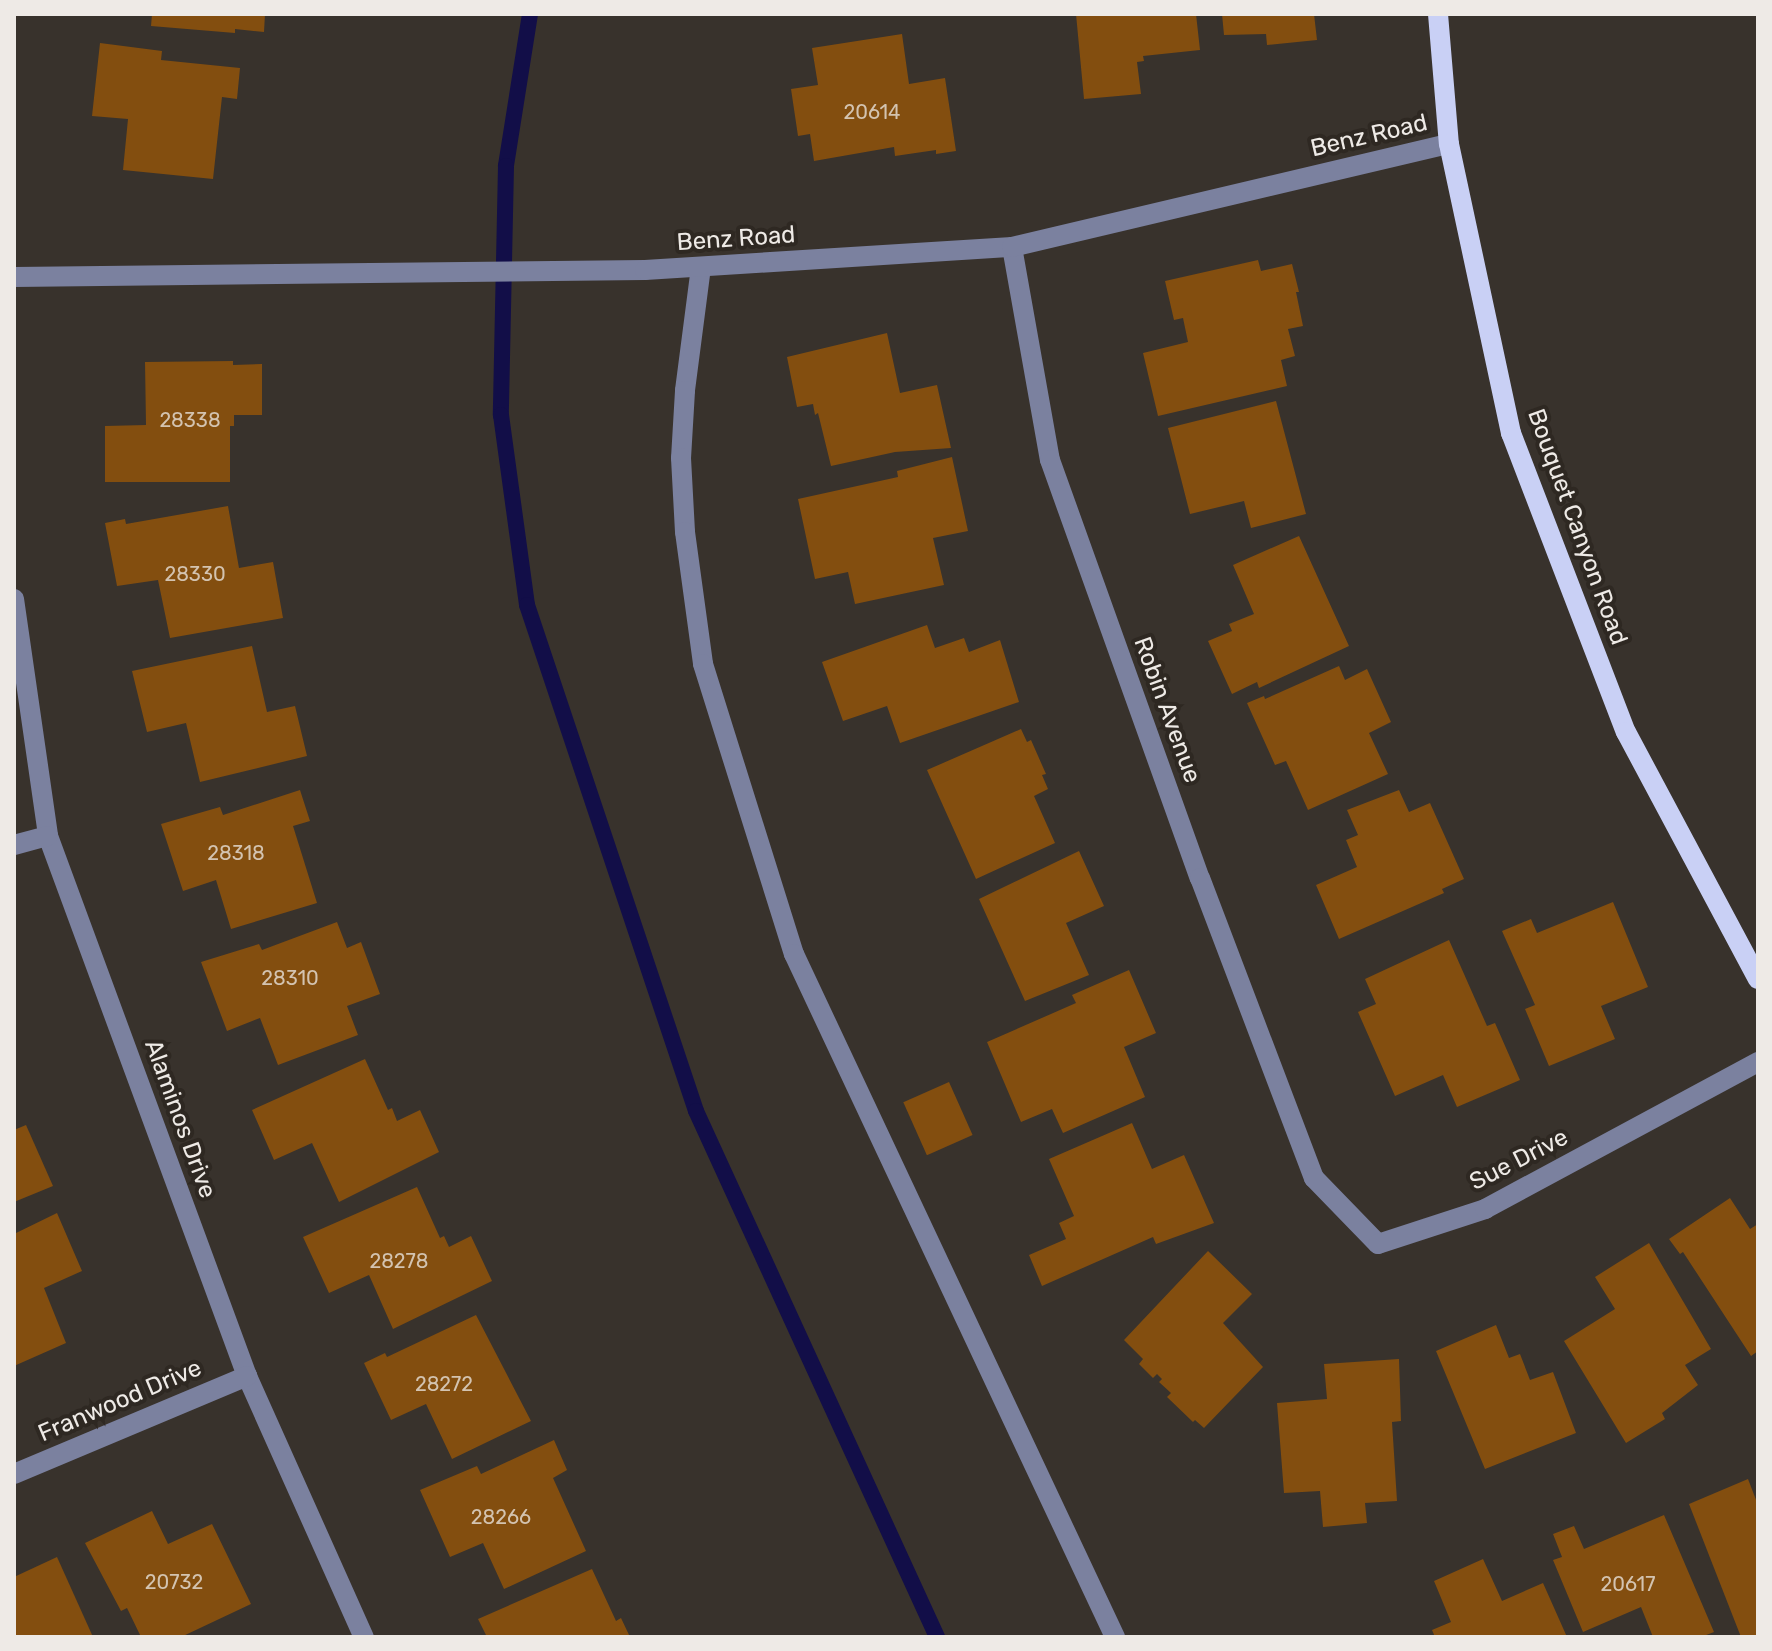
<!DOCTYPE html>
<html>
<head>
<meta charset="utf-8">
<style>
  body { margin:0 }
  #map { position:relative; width:1772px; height:1651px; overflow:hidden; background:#38322c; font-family:Rubik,sans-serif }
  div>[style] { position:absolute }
  .stream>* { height:16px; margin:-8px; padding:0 8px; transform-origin:8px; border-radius:8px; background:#120e48 }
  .building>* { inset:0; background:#834e0f; transform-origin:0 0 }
  .minor>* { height:20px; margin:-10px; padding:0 10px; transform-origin:10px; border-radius:10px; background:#7b819f }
  .major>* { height:20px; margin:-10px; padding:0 10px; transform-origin:10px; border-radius:10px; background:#c9d0f5 }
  span { translate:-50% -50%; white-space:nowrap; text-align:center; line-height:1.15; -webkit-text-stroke:8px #2e2822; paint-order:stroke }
  .number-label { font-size:20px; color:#d3c3b0 }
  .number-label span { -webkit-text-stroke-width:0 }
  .street-label { font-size:24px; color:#eeeae6 }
  .frame { position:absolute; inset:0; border:16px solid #eeeae6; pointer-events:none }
</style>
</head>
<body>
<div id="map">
  <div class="stream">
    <i style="left:530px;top:14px;width:154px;rotate:99deg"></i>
    <i style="left:506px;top:166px;width:249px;rotate:91.2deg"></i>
    <i style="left:501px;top:415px;width:192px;rotate:82.2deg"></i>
    <i style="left:527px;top:605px;width:533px;rotate:71.53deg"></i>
    <i style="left:696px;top:1111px;width:579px;rotate:65.38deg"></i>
  </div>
  <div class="building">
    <i style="clip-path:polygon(152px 14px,265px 14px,264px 32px,235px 29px,235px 33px,151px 26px)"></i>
    <i style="clip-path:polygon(1076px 14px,1196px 14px,1200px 50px,1143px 56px,1144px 61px,1137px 62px,1141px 94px,1084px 99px)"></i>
    <i style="clip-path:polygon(1222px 14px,1314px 14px,1317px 40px,1267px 45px,1266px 34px,1224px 35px)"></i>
    <i style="clip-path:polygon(902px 34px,909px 84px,945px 78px,956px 151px,936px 154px,936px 150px,895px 156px,894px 147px,814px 161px,810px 134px,798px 136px,791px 89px,818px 85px,812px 48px)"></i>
    <i style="clip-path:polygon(100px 43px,162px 51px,161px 60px,240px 68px,237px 99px,222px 97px,213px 179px,123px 170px,128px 119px,92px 116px)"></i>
    <i style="clip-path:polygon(1258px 260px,1261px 271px,1292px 264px,1299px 292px,1296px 292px,1303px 326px,1288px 329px,1295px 356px,1281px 360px,1287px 386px,1158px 416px,1143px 353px,1188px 342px,1183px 318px,1174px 320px,1165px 281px)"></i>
    <i style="clip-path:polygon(887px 333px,900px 393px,937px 385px,951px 448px,895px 452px,831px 466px,818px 413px,815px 415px,813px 404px,797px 407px,787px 357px)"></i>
    <i style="clip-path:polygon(233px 361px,233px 365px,262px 364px,262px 415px,234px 415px,234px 426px,230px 426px,230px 482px,105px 482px,105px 426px,146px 425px,145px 362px)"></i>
    <i style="clip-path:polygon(1276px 401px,1306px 514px,1251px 528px,1244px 501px,1190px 514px,1168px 428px)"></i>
    <i style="clip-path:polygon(952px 457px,968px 531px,933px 538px,944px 585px,855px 604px,848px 572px,815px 579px,798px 499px,898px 477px,897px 471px)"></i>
    <i style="clip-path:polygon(228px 506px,239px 568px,273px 562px,283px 618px,170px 638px,158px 580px,117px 586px,105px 523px,125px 519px,126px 524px)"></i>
    <i style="clip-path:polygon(1299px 536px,1349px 646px,1259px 688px,1257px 682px,1232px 694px,1208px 641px,1232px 631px,1229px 624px,1254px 614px,1233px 565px)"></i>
    <i style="clip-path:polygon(927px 625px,935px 648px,964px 638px,969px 652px,1000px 640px,1019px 702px,900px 743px,887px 706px,843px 721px,822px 662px)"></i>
    <i style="clip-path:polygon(252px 646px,267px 712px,295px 706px,307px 756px,200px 782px,186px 723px,147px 732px,132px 671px)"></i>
    <i style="clip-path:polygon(1339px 666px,1345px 680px,1367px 669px,1391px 722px,1369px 733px,1388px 774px,1308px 810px,1286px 761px,1275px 765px,1247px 703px,1264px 696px,1265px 699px)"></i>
    <i style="clip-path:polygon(1021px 729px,1027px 742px,1031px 740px,1046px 774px,1042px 775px,1048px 789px,1034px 796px,1055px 843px,976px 879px,927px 770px)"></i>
    <i style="clip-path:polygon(300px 790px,310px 821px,293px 826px,317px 903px,231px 929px,216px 880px,183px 891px,161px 824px,220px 807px,223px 815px)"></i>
    <i style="clip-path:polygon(1399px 790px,1409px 812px,1430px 803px,1464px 879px,1442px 889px,1444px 893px,1339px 939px,1316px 885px,1357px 867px,1346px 840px,1358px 835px,1347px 810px)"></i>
    <i style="clip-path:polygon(1079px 851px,1104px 906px,1066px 923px,1089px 975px,1025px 1001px,979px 899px)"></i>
    <i style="clip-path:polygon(1613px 902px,1648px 987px,1601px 1006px,1615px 1039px,1549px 1066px,1525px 1009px,1535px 1005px,1502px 931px,1531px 919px,1537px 933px)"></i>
    <i style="clip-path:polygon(337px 922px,347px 948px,361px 942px,380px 994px,347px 1006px,358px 1035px,278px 1065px,260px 1018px,227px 1031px,201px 962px,259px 944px,262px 950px)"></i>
    <i style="clip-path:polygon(1449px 940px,1487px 1026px,1495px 1023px,1520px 1080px,1457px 1107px,1443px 1075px,1395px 1096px,1358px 1012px,1376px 1004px,1365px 979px)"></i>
    <i style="clip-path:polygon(1129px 970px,1156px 1033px,1124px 1047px,1145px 1097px,1063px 1133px,1052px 1109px,1021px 1122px,987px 1042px,1076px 1003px,1072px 995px)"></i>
    <i style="clip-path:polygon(365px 1059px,388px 1110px,392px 1108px,397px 1121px,420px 1110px,439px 1152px,339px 1202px,312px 1143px,274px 1160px,252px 1110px)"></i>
    <i style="left:949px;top:1082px;width:58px;height:50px;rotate:66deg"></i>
    <i style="clip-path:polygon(1132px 1123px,1152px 1169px,1184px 1155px,1214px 1223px,1156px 1244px,1153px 1237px,1042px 1286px,1029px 1255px,1066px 1239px,1059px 1223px,1074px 1216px,1049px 1159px)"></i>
    <i style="clip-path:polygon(26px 1125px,53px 1186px,14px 1202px,14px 1130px)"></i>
    <i style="clip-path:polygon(417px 1187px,440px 1238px,444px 1236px,449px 1247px,471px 1236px,492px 1281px,393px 1329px,369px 1275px,329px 1293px,303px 1237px)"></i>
    <i style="clip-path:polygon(1730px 1198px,1750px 1229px,1758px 1224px,1758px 1351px,1751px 1356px,1683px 1252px,1680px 1254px,1669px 1239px)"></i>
    <i style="clip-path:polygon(57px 1213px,82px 1271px,44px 1288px,66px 1343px,14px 1366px,14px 1234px)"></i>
    <i style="clip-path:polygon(1649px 1243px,1711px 1349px,1685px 1365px,1698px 1385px,1662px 1413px,1665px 1419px,1626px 1443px,1564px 1341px,1615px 1309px,1595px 1277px)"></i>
    <i style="clip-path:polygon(1208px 1251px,1252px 1294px,1223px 1323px,1263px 1367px,1204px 1428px,1195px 1420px,1193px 1422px,1167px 1397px,1171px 1393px,1159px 1382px,1162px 1379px,1157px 1374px,1153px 1378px,1139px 1364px,1143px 1359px,1124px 1340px)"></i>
    <i style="clip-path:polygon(476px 1315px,531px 1421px,452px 1459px,426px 1404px,391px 1420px,364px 1363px,385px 1353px,387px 1357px)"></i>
    <i style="clip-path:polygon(1496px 1325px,1509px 1358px,1520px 1354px,1530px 1380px,1553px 1372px,1576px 1433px,1485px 1469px,1436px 1351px)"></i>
    <i style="clip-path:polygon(1399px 1359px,1401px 1421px,1392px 1422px,1397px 1501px,1365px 1503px,1367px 1523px,1323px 1527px,1320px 1491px,1284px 1493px,1277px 1403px,1327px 1399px,1324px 1364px)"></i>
    <i style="clip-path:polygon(554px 1440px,567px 1470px,553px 1478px,586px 1551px,504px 1589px,483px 1543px,450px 1557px,420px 1490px,477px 1466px,481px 1474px)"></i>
    <i style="clip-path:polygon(1748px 1479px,1758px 1505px,1758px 1635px,1741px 1637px,1689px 1504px)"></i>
    <i style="clip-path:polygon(152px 1511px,168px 1544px,212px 1524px,251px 1604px,181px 1637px,141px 1637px,127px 1608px,121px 1611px,85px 1543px)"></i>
    <i style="clip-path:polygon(1664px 1515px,1714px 1632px,1701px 1637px,1653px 1637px,1641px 1607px,1583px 1632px,1553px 1560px,1562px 1557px,1553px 1534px,1574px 1526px,1584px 1549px)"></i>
    <i style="clip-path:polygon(57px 1557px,93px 1637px,14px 1637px,14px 1577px)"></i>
    <i style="clip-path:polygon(1483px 1559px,1502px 1601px,1543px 1583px,1567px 1637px,1435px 1637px,1432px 1630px,1451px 1622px,1434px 1581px)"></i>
    <i style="clip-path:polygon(592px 1569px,616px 1621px,621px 1618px,630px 1637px,487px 1637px,478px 1619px)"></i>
  </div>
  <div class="minor">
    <i style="left:1012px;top:247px;width:216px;rotate:79.9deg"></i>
    <i style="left:1050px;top:460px;width:444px;rotate:70.3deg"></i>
    <i style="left:1200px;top:878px;width:321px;rotate:69.2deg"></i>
    <i style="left:1314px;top:1178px;width:92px;rotate:45.9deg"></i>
    <i style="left:1378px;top:1244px;width:113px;rotate:-18.1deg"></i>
    <i style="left:1485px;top:1209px;width:310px;rotate:-28.3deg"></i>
    <i style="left:701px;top:267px;width:125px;rotate:97.4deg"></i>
    <i style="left:685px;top:391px;width:67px;rotate:93.4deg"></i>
    <i style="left:681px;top:458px;width:74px;rotate:86.9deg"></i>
    <i style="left:685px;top:532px;width:133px;rotate:82.2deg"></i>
    <i style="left:703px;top:664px;width:304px;rotate:72.6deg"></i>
    <i style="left:794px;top:954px;width:755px;rotate:64.83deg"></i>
    <i style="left:14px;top:277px;width:631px;rotate:-0.64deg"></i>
    <i style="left:645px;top:270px;width:368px;rotate:-3.6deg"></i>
    <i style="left:1012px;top:247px;width:449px;rotate:-13.3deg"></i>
    <i style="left:14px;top:599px;width:239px;rotate:81.8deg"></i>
    <i style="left:48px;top:836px;width:576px;rotate:69.77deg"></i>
    <i style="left:247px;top:1376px;width:286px;rotate:65.9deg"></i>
    <i style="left:14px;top:845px;width:35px;rotate:-15deg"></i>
    <i style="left:14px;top:1474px;width:253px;rotate:-22.8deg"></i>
  </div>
  <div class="major">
    <i style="left:1438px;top:14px;width:130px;rotate:85.2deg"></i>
    <i style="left:1449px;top:144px;width:296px;rotate:77.9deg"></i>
    <i style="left:1511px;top:433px;width:320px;rotate:69deg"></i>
    <i style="left:1626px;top:732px;width:280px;rotate:61.9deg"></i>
  </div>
  <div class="number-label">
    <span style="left:872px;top:112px">20614</span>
    <span style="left:190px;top:420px">28338</span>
    <span style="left:195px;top:574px">28330</span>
    <span style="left:236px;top:853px">28318</span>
    <span style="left:290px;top:978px">28310</span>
    <span style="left:399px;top:1261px">28278</span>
    <span style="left:444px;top:1384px">28272</span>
    <span style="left:501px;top:1517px">28266</span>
    <span style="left:174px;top:1582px">20732</span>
    <span style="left:1628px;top:1584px">20617</span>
  </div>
  <div class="street-label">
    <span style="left:1369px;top:136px;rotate:-13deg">Benz Road</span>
    <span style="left:736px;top:239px;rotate:-4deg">Benz Road</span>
    <span style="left:1577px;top:527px;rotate:70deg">Bouquet Canyon Road</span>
    <span style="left:1167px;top:710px;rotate:70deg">Robin Avenue</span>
    <span style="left:180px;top:1119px;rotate:70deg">Alaminos Drive</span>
    <span style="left:1519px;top:1160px;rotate:-27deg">Sue Drive</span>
    <span style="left:120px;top:1401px;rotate:-23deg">Franwood Drive</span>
  </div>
  <div class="frame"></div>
</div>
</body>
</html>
